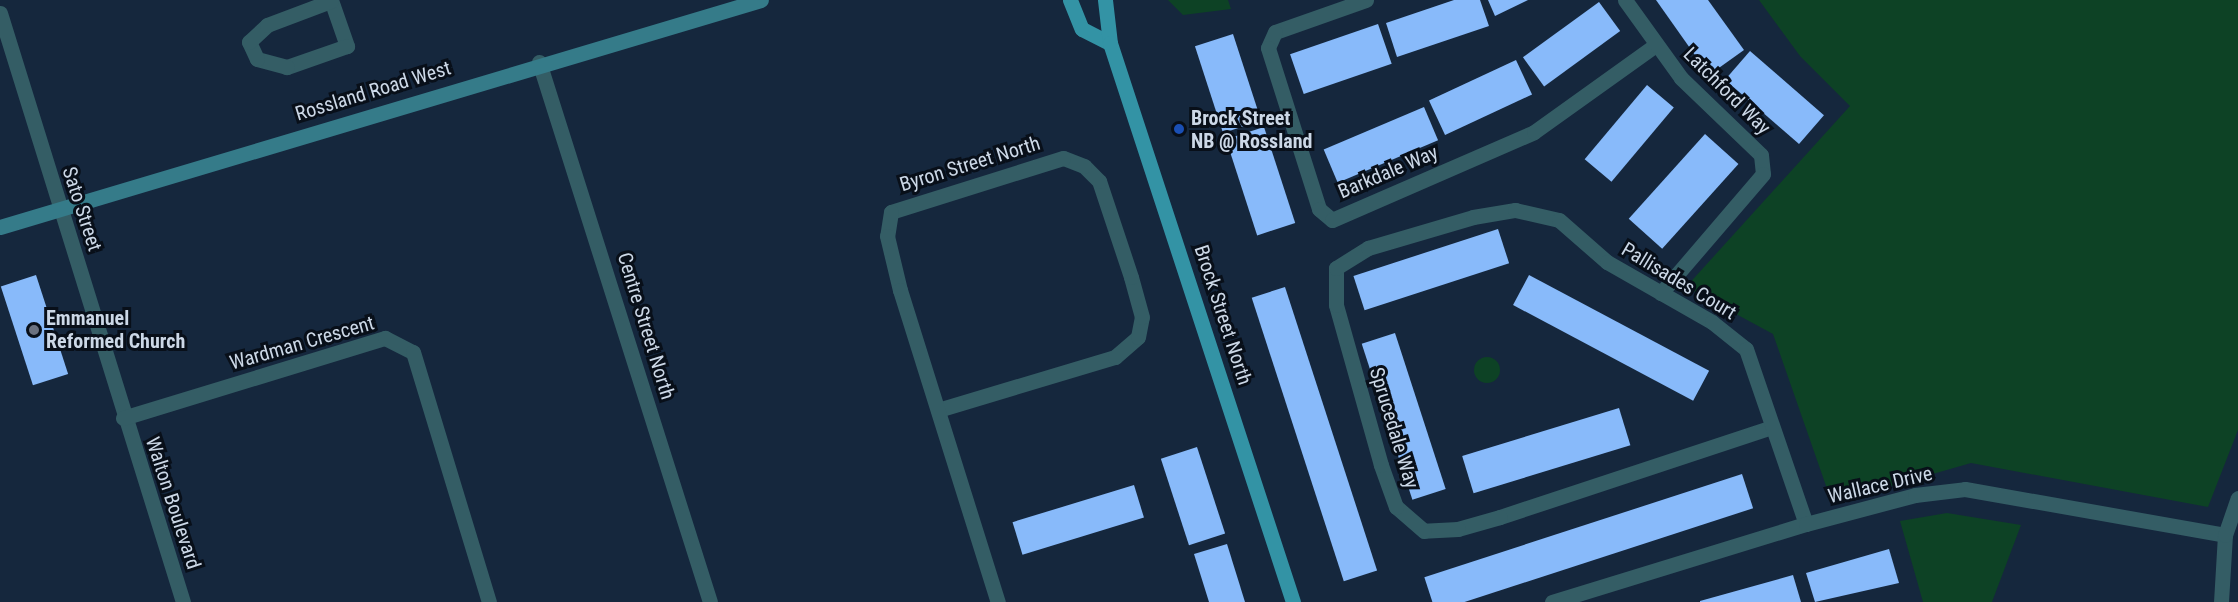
<!DOCTYPE html>
<html>
<head>
<meta charset="utf-8">
<style>
  body { margin:0 }
  #map { position:relative; width:2238px; height:602px; overflow:hidden; background:#15273d; font-family:"Roboto Condensed",sans-serif }
  div>[style] { position:absolute }
  .green>* { inset:0; background:#0d4225 }
  .round { border-radius:50% }
  .building>* { inset:0; background:#88bafa; transform-origin:0 0 }
  .minor>* { height:15px; margin:-7.5px; padding:0 7.5px; transform-origin:7.5px; border-radius:7.5px; background:#345d65 }
  .secondary>* { height:15px; margin:-7.5px; padding:0 7.5px; transform-origin:7.5px; border-radius:7.5px; background:#357b89 }
  .primary>* { height:15px; margin:-7.5px; padding:0 7.5px; transform-origin:7.5px; border-radius:7.5px; background:#3393a5 }
  .dots>* { width:16px; height:16px; translate:-50% -50%; box-sizing:border-box; border:3px solid #080f19; border-radius:50% }
  span { translate:-50% -50%; white-space:nowrap; text-align:center; line-height:1.15; -webkit-text-stroke:6px #080f19; paint-order:stroke }
  .street-label { font-size:20px; color:#ccd8e7 }
  .poi-label { font-size:20px; color:#ccd8e7; font-weight:700 }
  .left { translate:0 -50%; text-align:left }
</style>
</head>
<body>
<div id="map">
  <div class="green">
    <i style="clip-path:polygon(1168px 0,1228px 0,1231px 9px,1183px 15px)"></i>
    <i style="clip-path:polygon(1759px 0,2238px 0,2238px 430px,2208px 507px,1971px 463px,1832px 503px,1773px 334px,1686px 287px,1850px 106px,1800px 56px)"></i>
    <i class="round" style="left:1474px;top:357px;width:26px;height:26px"></i>
    <i style="clip-path:polygon(1947px 513px,2021px 525px,1992px 602px,1923px 602px,1900px 521px)"></i>
  </div>
  <div class="building">
    <i style="clip-path:polygon(1454px 0,1480px 0,1489px 26px,1397px 57px,1386px 23px)"></i>
    <i style="clip-path:polygon(1488px 0,1528px 0,1495px 16px)"></i>
    <i style="clip-path:polygon(1656px 0,1708px 0,1744px 50px,1709px 75px)"></i>
    <i style="left:1599px;top:2px;width:36px;height:94px;rotate:54deg"></i>
    <i style="left:1378px;top:24px;width:42px;height:93px;rotate:71deg"></i>
    <i style="left:1233px;top:34px;width:91px;height:40px;rotate:72deg"></i>
    <i style="left:1750px;top:51px;width:98px;height:38px;rotate:41deg"></i>
    <i style="left:1516px;top:60px;width:38px;height:96px;rotate:65deg"></i>
    <i style="left:1647px;top:85px;width:35px;height:97px;rotate:40deg"></i>
    <i style="left:1424px;top:107px;width:36px;height:109px;rotate:67deg"></i>
    <i style="left:1264px;top:127px;width:101px;height:40px;rotate:72deg"></i>
    <i style="left:1705px;top:134px;width:45px;height:114px;rotate:42deg"></i>
    <i style="left:1498px;top:229px;width:36px;height:152px;rotate:72deg"></i>
    <i style="left:36px;top:275px;width:104px;height:37px;rotate:72deg"></i>
    <i style="left:1529px;top:275px;width:204px;height:34px;rotate:28deg"></i>
    <i style="left:1285px;top:287px;width:298px;height:35px;rotate:72deg"></i>
    <i style="left:1395px;top:333px;width:164px;height:35px;rotate:72deg"></i>
    <i style="left:1619px;top:408px;width:39px;height:164px;rotate:73deg"></i>
    <i style="left:1197px;top:447px;width:91px;height:38px;rotate:72deg"></i>
    <i style="left:1742px;top:474px;width:36px;height:334px;rotate:72deg"></i>
    <i style="left:1134px;top:485px;width:34px;height:127px;rotate:73deg"></i>
    <i style="clip-path:polygon(1227px 544px,1245px 602px,1209px 602px,1194px 554px)"></i>
    <i style="clip-path:polygon(1889px 549px,1899px 583px,1815px 602px,1806px 573px)"></i>
    <i style="clip-path:polygon(1793px 575px,1801px 602px,1700px 602px,1700px 601px)"></i>
  </div>
  <div class="minor">
    <i style="left:331px;top:0;width:49px;rotate:70.8deg"></i>
    <i style="left:347px;top:46px;width:64px;rotate:160.7deg"></i>
    <i style="left:287px;top:67px;width:31px;rotate:-165deg"></i>
    <i style="left:257px;top:59px;width:19px;rotate:-115deg"></i>
    <i style="left:249px;top:42px;width:25px;rotate:-43deg"></i>
    <i style="left:267px;top:25px;width:68px;rotate:-20.6deg"></i>
    <i style="left:1366px;top:0;width:96px;rotate:160.6deg"></i>
    <i style="left:1275px;top:32px;width:17px;rotate:114deg"></i>
    <i style="left:1268px;top:48px;width:169px;rotate:72.4deg"></i>
    <i style="left:1319px;top:209px;width:17px;rotate:40deg"></i>
    <i style="left:1332px;top:220px;width:220px;rotate:-23.5deg"></i>
    <i style="left:1534px;top:132px;width:148px;rotate:-35.6deg"></i>
    <i style="left:1625px;top:0;width:96px;rotate:54.3deg"></i>
    <i style="left:1681px;top:78px;width:111px;rotate:43.9deg"></i>
    <i style="left:1761px;top:155px;width:19px;rotate:84deg"></i>
    <i style="left:1763px;top:174px;width:157px;rotate:130.6deg"></i>
    <i style="left:0;top:13px;width:617px;rotate:72.74deg"></i>
    <i style="left:539px;top:62px;width:566px;rotate:72.43deg"></i>
    <i style="left:938px;top:410px;width:185px;rotate:-16.7deg"></i>
    <i style="left:1115px;top:357px;width:30px;rotate:-41deg"></i>
    <i style="left:1138px;top:337px;width:20px;rotate:-79deg"></i>
    <i style="left:1142px;top:317px;width:41px;rotate:-105.4deg"></i>
    <i style="left:1131px;top:277px;width:101px;rotate:-108.4deg"></i>
    <i style="left:1099px;top:181px;width:21px;rotate:-135deg"></i>
    <i style="left:1084px;top:166px;width:22px;rotate:-159deg"></i>
    <i style="left:1063px;top:158px;width:180px;rotate:162.6deg"></i>
    <i style="left:891px;top:212px;width:24px;rotate:99deg"></i>
    <i style="left:887px;top:236px;width:56px;rotate:76.5deg"></i>
    <i style="left:900px;top:290px;width:327px;rotate:72.6deg"></i>
    <i style="left:123px;top:418px;width:274px;rotate:-17deg"></i>
    <i style="left:385px;top:338px;width:31px;rotate:27deg"></i>
    <i style="left:413px;top:352px;width:261px;rotate:73.1deg"></i>
    <i style="left:1772px;top:427px;width:287px;rotate:161.7deg"></i>
    <i style="left:1500px;top:517px;width:44px;rotate:164.1deg"></i>
    <i style="left:1458px;top:529px;width:34px;rotate:177deg"></i>
    <i style="left:1424px;top:531px;width:37px;rotate:-139deg"></i>
    <i style="left:1396px;top:507px;width:45px;rotate:-109.7deg"></i>
    <i style="left:1381px;top:465px;width:166px;rotate:-105.7deg"></i>
    <i style="left:1336px;top:305px;width:37px;rotate:-90deg"></i>
    <i style="left:1336px;top:268px;width:38px;rotate:-32deg"></i>
    <i style="left:1368px;top:248px;width:109px;rotate:-16.4deg"></i>
    <i style="left:1473px;top:217px;width:43px;rotate:-9.5deg"></i>
    <i style="left:1515px;top:210px;width:45px;rotate:12.8deg"></i>
    <i style="left:1559px;top:220px;width:64px;rotate:41.2deg"></i>
    <i style="left:1607px;top:262px;width:121px;rotate:29.7deg"></i>
    <i style="left:1712px;top:322px;width:43px;rotate:38.5deg"></i>
    <i style="left:1746px;top:349px;width:185px;rotate:71.1deg"></i>
    <i style="left:1552px;top:602px;width:266px;rotate:-17.1deg"></i>
    <i style="left:1806px;top:524px;width:113px;rotate:-14.9deg"></i>
    <i style="left:1915px;top:495px;width:50px;rotate:-6.8deg"></i>
    <i style="left:1965px;top:489px;width:264px;rotate:10deg"></i>
    <i style="left:2221px;top:602px;width:67px;rotate:-86.6deg"></i>
    <i style="left:2225px;top:535px;width:39px;rotate:-71deg"></i>
  </div>
  <div class="secondary">
    <i style="left:0;top:227px;width:794px;rotate:-16.61deg"></i>
  </div>
  <div class="primary">
    <i style="left:1070px;top:0;width:31px;rotate:68deg"></i>
    <i style="left:1082px;top:29px;width:31px;rotate:27deg"></i>
    <i style="left:1105px;top:0;width:43px;rotate:83.4deg"></i>
    <i style="left:1110px;top:43px;width:588px;rotate:71.87deg"></i>
  </div>
  <div class="dots">
    <i style="left:1179px;top:129px;background:#1a4fb4"></i>
    <i style="left:34px;top:330px;background:#6b7280"></i>
  </div>
  <div class="street-label">
    <span style="left:373px;top:91px;rotate:-17deg">Rossland Road West</span>
    <span style="left:1727px;top:91px;rotate:45deg">Latchford Way</span>
    <span style="left:970px;top:164px;rotate:-17deg">Byron Street North</span>
    <span style="left:1388px;top:172px;rotate:-23deg">Barkdale Way</span>
    <span style="left:82px;top:209px;rotate:72deg">Sato Street</span>
    <span style="left:1679px;top:281px;rotate:31deg">Pallisades Court</span>
    <span style="left:1223px;top:315px;rotate:72deg">Brock Street North</span>
    <span style="left:646px;top:326px;rotate:73deg">Centre Street North</span>
    <span style="left:302px;top:343px;rotate:-16deg">Wardman Crescent</span>
    <span style="left:1394px;top:428px;rotate:73deg">Sprucedale Way</span>
    <span style="left:1880px;top:485px;rotate:-13deg">Wallace Drive</span>
    <span style="left:173px;top:503px;rotate:72deg">Walton Boulevard</span>
  </div>
  <div class="poi-label">
    <span class="left" style="left:1191px;top:130px">Brock Street<br>NB @ Rossland</span>
    <span class="left" style="left:46px;top:330px">Emmanuel<br>Reformed Church</span>
  </div>
</div>
</body>
</html>
